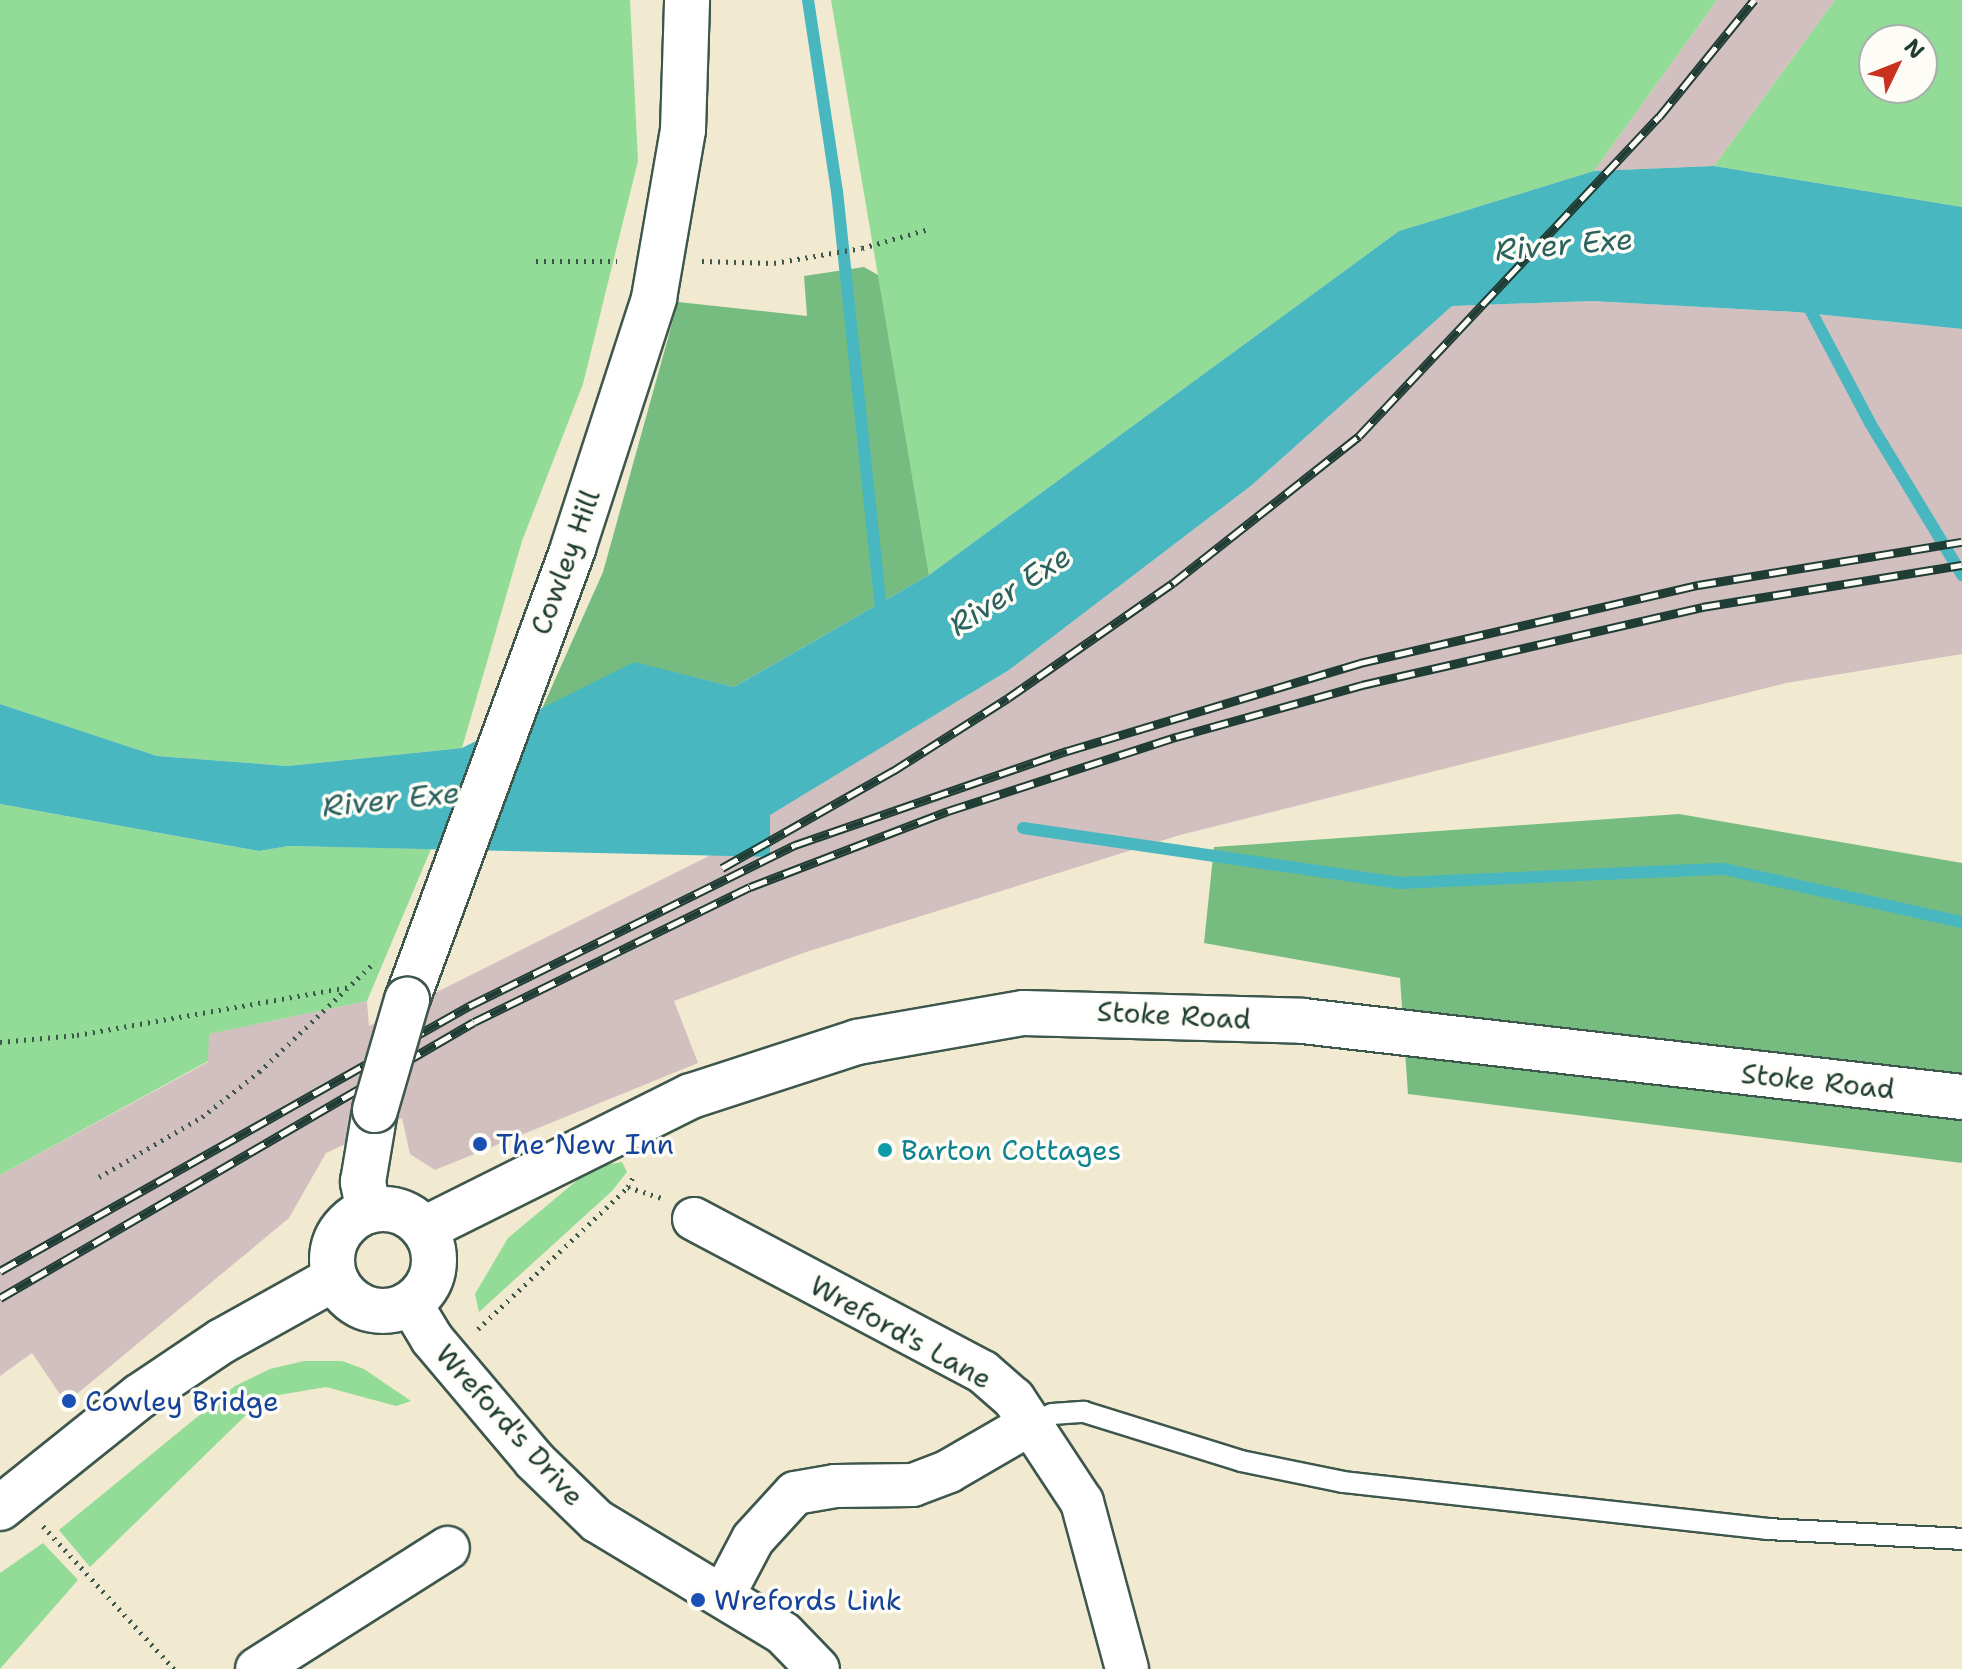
<!DOCTYPE html>
<html>
<head>
<meta charset="utf-8">
<style>
  body { margin:0 }
  #map { position:relative; width:1962px; height:1669px; overflow:hidden; background:#f1ead1; font-family:"Shantell Sans",sans-serif }
  div>[style] { position:absolute }
  .industrial>* { inset:0; background:#d2bfbf }
  .green>* { inset:0; background:#93dc97 }
  .forest>* { inset:0; background:#76bc80 }
  .water>* { inset:0; background:#48b7bf }
  .stream>* { height:12px; margin:-6px; padding:0 6px; transform-origin:6px; border-radius:6px; background:#48b7bf }
  .path>* { height:5px; margin-top:-2.5px; transform-origin:0; background:repeating-linear-gradient(90deg,#3e574c 0 2px,transparent 0 8px) }
  .roads { filter:drop-shadow(2px 0 #3e574c) drop-shadow(-2px 0 #3e574c) drop-shadow(0 2px #3e574c) drop-shadow(0 -2px #3e574c) }
  .lane>* { height:20px; margin:-10px; padding:0 10px; transform-origin:10px; border-radius:10px; background:#fff }
  .street>* { height:42px; margin:-21px; padding:0 21px; transform-origin:21px; border-radius:21px; background:#fff }
  .primary>* { height:44px; margin:-22px; padding:0 22px; transform-origin:22px; border-radius:22px; background:#fff }
  .highway>* { height:44px; margin:-22px; padding:0 22px; transform-origin:22px; border-radius:22px; background:#fff }
  .highway>.ring { margin:-22px; padding:0; box-sizing:content-box; background:none; border:44px solid #fff; border-radius:50% }
  .rail>* { height:9px; margin-top:-4.5px; transform-origin:0; background:repeating-linear-gradient(90deg,#fdfcf7 0 18px,#1f3d34 0 36px); box-sizing:border-box; border-block:2px solid #1f3d34 }
  .bridges { filter:drop-shadow(2px 0 #3e574c) drop-shadow(-2px 0 #3e574c) drop-shadow(0 2px #3e574c) drop-shadow(0 -2px #3e574c) }
  .highway-bridge>* { height:44px; margin:-22px; padding:0 22px; transform-origin:22px; border-radius:22px; background:#fff }
  .dots>* { width:22px; height:22px; translate:-50% -50%; box-sizing:border-box; border:4px solid #fdfcf7; border-radius:50% }
  span { translate:-50% -50%; white-space:nowrap; text-align:center; line-height:1.15; -webkit-text-stroke:7px #fdfcf7; paint-order:stroke }
  .street-label { font-size:28px; color:#1f3d34 }
  .transit-label { font-size:28px; color:#164399 }
  .left { translate:0 -50%; text-align:left }
  .culture-label { font-size:28px; color:#0d838f }
  .water-label { font-size:30px; color:#2b625e; font-style:italic }
  .north { position:absolute; left:1858px; top:24px; width:80px; height:80px; box-sizing:border-box; background:#fdfcf7; border:2px solid #a4b0a9; border-radius:50%; rotate:47deg; font-size:22px; font-weight:700; line-height:32px; text-align:center; color:#1f3d34 }
  .north::after { content:''; display:block; margin:auto; width:28px; height:36px; background:#c8321e; clip-path:polygon(50% 0,100% 100%,50% 72%,0 100%) }
</style>
</head>
<body>
<div id="map">
  <div class="industrial">
    <i style="clip-path:polygon(1717px 0,1835px 0,1714px 166px,1594px 171px)"></i>
    <i style="clip-path:polygon(1592px 301px,1796px 312px,1962px 329px,1962px 654px,1786px 683px,1180px 835px,806px 952px,674px 1001px,698px 1063px,435px 1170px,410px 1154px,402px 1118px,326px 1153px,289px 1218px,66px 1403px,32px 1353px,0 1376px,0 1175px,208px 1062px,208px 1034px,367px 1001px,369px 1026px,713px 854px,769px 857px,769px 815px,1009px 670px,1252px 485px,1452px 306px)"></i>
  </div>
  <div class="green">
    <i style="clip-path:polygon(0 0,630px 0,638px 161px,583px 384px,522px 541px,462px 748px,288px 766px,157px 756px,0 704px)"></i>
    <i style="clip-path:polygon(831px 0,1717px 0,1594px 171px,1399px 231px,929px 575px)"></i>
    <i style="clip-path:polygon(evenodd,1835px 0,1962px 0,1962px 207px,1714px 166px,1835px 0,1874px 40px,1922px 40px,1922px 88px,1874px 88px,1874px 40px)"></i>
    <i style="clip-path:polygon(0 804px,259px 851px,289px 846px,431px 849px,367px 1001px,209px 1034px,208px 1061px,0 1175px)"></i>
    <i style="clip-path:polygon(622px 1162px,627px 1172px,612px 1191px,479px 1312px,475px 1294px,508px 1238px,593px 1167px)"></i>
    <i style="clip-path:polygon(304px 1361px,342px 1361px,364px 1369px,411px 1401px,396px 1406px,326px 1387px,273px 1396px,244px 1417px,90px 1567px,59px 1530px,235px 1386px,270px 1369px)"></i>
    <i style="clip-path:polygon(43px 1543px,78px 1580px,0 1669px,0 1573px)"></i>
  </div>
  <div class="forest">
    <i style="clip-path:polygon(864px 267px,878px 275px,929px 575px,734px 687px,634px 663px,541px 711px,603px 572px,678px 302px,807px 316px,804px 276px)"></i>
    <i style="clip-path:polygon(1679px 814px,1962px 863px,1962px 1163px,1408px 1094px,1400px 978px,1204px 943px,1214px 847px)"></i>
  </div>
  <div class="water">
    <i style="clip-path:polygon(1714px 166px,1962px 207px,1962px 329px,1796px 312px,1592px 301px,1452px 306px,1252px 485px,1009px 670px,770px 815px,770px 857px,289px 846px,259px 851px,0 804px,0 704px,157px 756px,288px 766px,462px 748px,634px 662px,734px 687px,929px 575px,1399px 231px,1594px 171px)"></i>
  </div>
  <div class="stream">
    <i style="left:808px;top:0;width:193px;rotate:81.4deg"></i>
    <i style="left:837px;top:191px;width:427px;rotate:84deg"></i>
    <i style="left:1805px;top:300px;width:139px;rotate:62.1deg"></i>
    <i style="left:1870px;top:423px;width:178px;rotate:58.8deg"></i>
    <i style="left:1023px;top:828px;width:381px;rotate:8.3deg"></i>
    <i style="left:1400px;top:883px;width:324px;rotate:-2.5deg"></i>
    <i style="left:1724px;top:869px;width:244px;rotate:12.6deg"></i>
  </div>
  <div class="path">
    <i style="left:536px;top:261px;width:81px"></i>
    <i style="left:702px;top:261px;width:72px;rotate:1.6deg"></i>
    <i style="left:774px;top:263px;width:89px;rotate:-9.7deg"></i>
    <i style="left:862px;top:248px;width:70px;rotate:-15.8deg"></i>
    <i style="left:0;top:1042px;width:77px;rotate:-5.2deg"></i>
    <i style="left:77px;top:1035px;width:277px;rotate:-10deg"></i>
    <i style="left:99px;top:1177px;width:119px;rotate:-30.2deg"></i>
    <i style="left:202px;top:1117px;width:73px;rotate:-38.3deg"></i>
    <i style="left:259px;top:1072px;width:160px;rotate:-43.5deg"></i>
    <i style="left:628px;top:1187px;width:35px;rotate:18deg"></i>
    <i style="left:478px;top:1329px;width:207px;rotate:-43.4deg"></i>
    <i style="left:628px;top:1187px;width:16px;rotate:-63deg"></i>
    <i style="left:43px;top:1526px;width:194px;rotate:47.5deg"></i>
  </div>
  <div class="roads">
    <div class="lane">
      <i style="left:1030px;top:1424px;width:24px;rotate:-24deg"></i>
      <i style="left:1052px;top:1414px;width:32px;rotate:-4deg"></i>
      <i style="left:1084px;top:1412px;width:164px;rotate:17.3deg"></i>
      <i style="left:1241px;top:1461px;width:104px;rotate:11.6deg"></i>
      <i style="left:1343px;top:1482px;width:427px;rotate:6.3deg"></i>
      <i style="left:1767px;top:1529px;width:195px;rotate:2.9deg"></i>
    </div>
    <div class="street">
      <i style="left:694px;top:1219px;width:327px;rotate:27.9deg"></i>
      <i style="left:983px;top:1372px;width:41px;rotate:41.1deg"></i>
      <i style="left:1014px;top:1399px;width:123px;rotate:56.6deg"></i>
      <i style="left:1082px;top:1502px;width:173px;rotate:74.9deg"></i>
      <i style="left:411px;top:1304px;width:41px;rotate:59deg"></i>
      <i style="left:432px;top:1339px;width:160px;rotate:49.8deg"></i>
      <i style="left:535px;top:1461px;width:86px;rotate:44.1deg"></i>
      <i style="left:597px;top:1521px;width:217px;rotate:31.1deg"></i>
      <i style="left:783px;top:1633px;width:50px;rotate:45.8deg"></i>
      <i style="left:724px;top:1594px;width:62px;rotate:-62.2deg"></i>
      <i style="left:753px;top:1539px;width:62px;rotate:-47.6deg"></i>
      <i style="left:795px;top:1493px;width:41px;rotate:-9.9deg"></i>
      <i style="left:835px;top:1486px;width:78px;rotate:-0.7deg"></i>
      <i style="left:913px;top:1485px;width:39px;rotate:-21deg"></i>
      <i style="left:949px;top:1471px;width:94px;rotate:-30.1deg"></i>
      <i style="left:257px;top:1669px;width:226px;rotate:-32.4deg"></i>
    </div>
    <div class="primary">
      <i style="left:424px;top:1229px;width:298px;rotate:-26.5deg"></i>
      <i style="left:691px;top:1096px;width:175px;rotate:-18deg"></i>
      <i style="left:857px;top:1042px;width:169px;rotate:-9.9deg"></i>
      <i style="left:1024px;top:1013px;width:279px;rotate:1.6deg"></i>
      <i style="left:1303px;top:1021px;width:663px;rotate:6.58deg"></i>
    </div>
    <div class="highway">
      <i style="left:407px;top:1000px;width:482px;rotate:-69.8deg"></i>
      <i style="left:573px;top:548px;width:263px;rotate:-72deg"></i>
      <i style="left:654px;top:298px;width:170px;rotate:-80.2deg"></i>
      <i style="left:683px;top:130px;width:130px;rotate:-88.2deg"></i>
      <i class="ring" style="left:332px;top:1209px;width:58px;height:58px"></i>
      <i style="left:369px;top:1211px;width:30px;rotate:-102deg"></i>
      <i style="left:363px;top:1182px;width:73px;rotate:-80.5deg"></i>
      <i style="left:0;top:1508px;width:179px;rotate:-38.7deg"></i>
      <i style="left:140px;top:1396px;width:99px;rotate:-33.9deg"></i>
      <i style="left:222px;top:1341px;width:129px;rotate:-29.1deg"></i>
    </div>
  </div>
  <div class="rail">
    <i style="left:722px;top:868px;width:197px;rotate:-29.6deg"></i>
    <i style="left:893px;top:771px;width:136px;rotate:-32.4deg"></i>
    <i style="left:1008px;top:698px;width:201px;rotate:-34.9deg"></i>
    <i style="left:1173px;top:583px;width:237px;rotate:-38.3deg"></i>
    <i style="left:1359px;top:436px;width:438px;rotate:-46.8deg"></i>
    <i style="left:1659px;top:117px;width:151px;rotate:-50.9deg"></i>
    <i style="left:0;top:1271px;width:539px;rotate:-29.47deg"></i>
    <i style="left:469px;top:1006px;width:364px;rotate:-26.3deg"></i>
    <i style="left:795px;top:845px;width:288px;rotate:-19.1deg"></i>
    <i style="left:1067px;top:751px;width:306px;rotate:-16.7deg"></i>
    <i style="left:1360px;top:663px;width:347px;rotate:-13deg"></i>
    <i style="left:1698px;top:585px;width:267px;rotate:-9.3deg"></i>
    <i style="left:0;top:1298px;width:548px;rotate:-30.21deg"></i>
    <i style="left:474px;top:1022px;width:307px;rotate:-26.1deg"></i>
    <i style="left:750px;top:887px;width:212px;rotate:-21deg"></i>
    <i style="left:948px;top:811px;width:240px;rotate:-18deg"></i>
    <i style="left:1176px;top:737px;width:193px;rotate:-15.6deg"></i>
    <i style="left:1362px;top:685px;width:349px;rotate:-12.9deg"></i>
    <i style="left:1702px;top:607px;width:263px;rotate:-9.2deg"></i>
  </div>
  <div class="bridges">
    <div class="highway-bridge">
      <i style="left:375px;top:1110px;width:115px;rotate:-73.8deg"></i>
    </div>
  </div>
  <div class="dots">
    <i style="left:480px;top:1144px;background:#1a4fb4"></i>
    <i style="left:885px;top:1150px;background:#0f9aa8"></i>
    <i style="left:69px;top:1401px;background:#1a4fb4"></i>
    <i style="left:698px;top:1600px;background:#1a4fb4"></i>
  </div>
  <div class="street-label">
    <span style="left:565px;top:562px;rotate:-70deg">Cowley Hill</span>
    <span style="left:1174px;top:1015px;rotate:3deg">Stoke Road</span>
    <span style="left:1818px;top:1081px;rotate:6deg">Stoke Road</span>
    <span style="left:901px;top:1332px;rotate:29deg">Wreford's Lane</span>
    <span style="left:510px;top:1425px;rotate:48deg">Wreford's Drive</span>
  </div>
  <div class="transit-label">
    <span class="left" style="left:496px;top:1144px">The New Inn</span>
    <span class="left" style="left:85px;top:1401px">Cowley Bridge</span>
    <span class="left" style="left:714px;top:1600px">Wrefords Link</span>
  </div>
  <div class="culture-label">
    <span class="left" style="left:901px;top:1150px">Barton Cottages</span>
  </div>
  <div class="water-label">
    <span style="left:1564px;top:245px;rotate:-5deg">River Exe</span>
    <span style="left:1010px;top:591px;rotate:-33deg">River Exe</span>
    <span style="left:391px;top:800px;rotate:-6deg">River Exe</span>
  </div>
  <div class="north">N</div>
</div>
</body>
</html>
